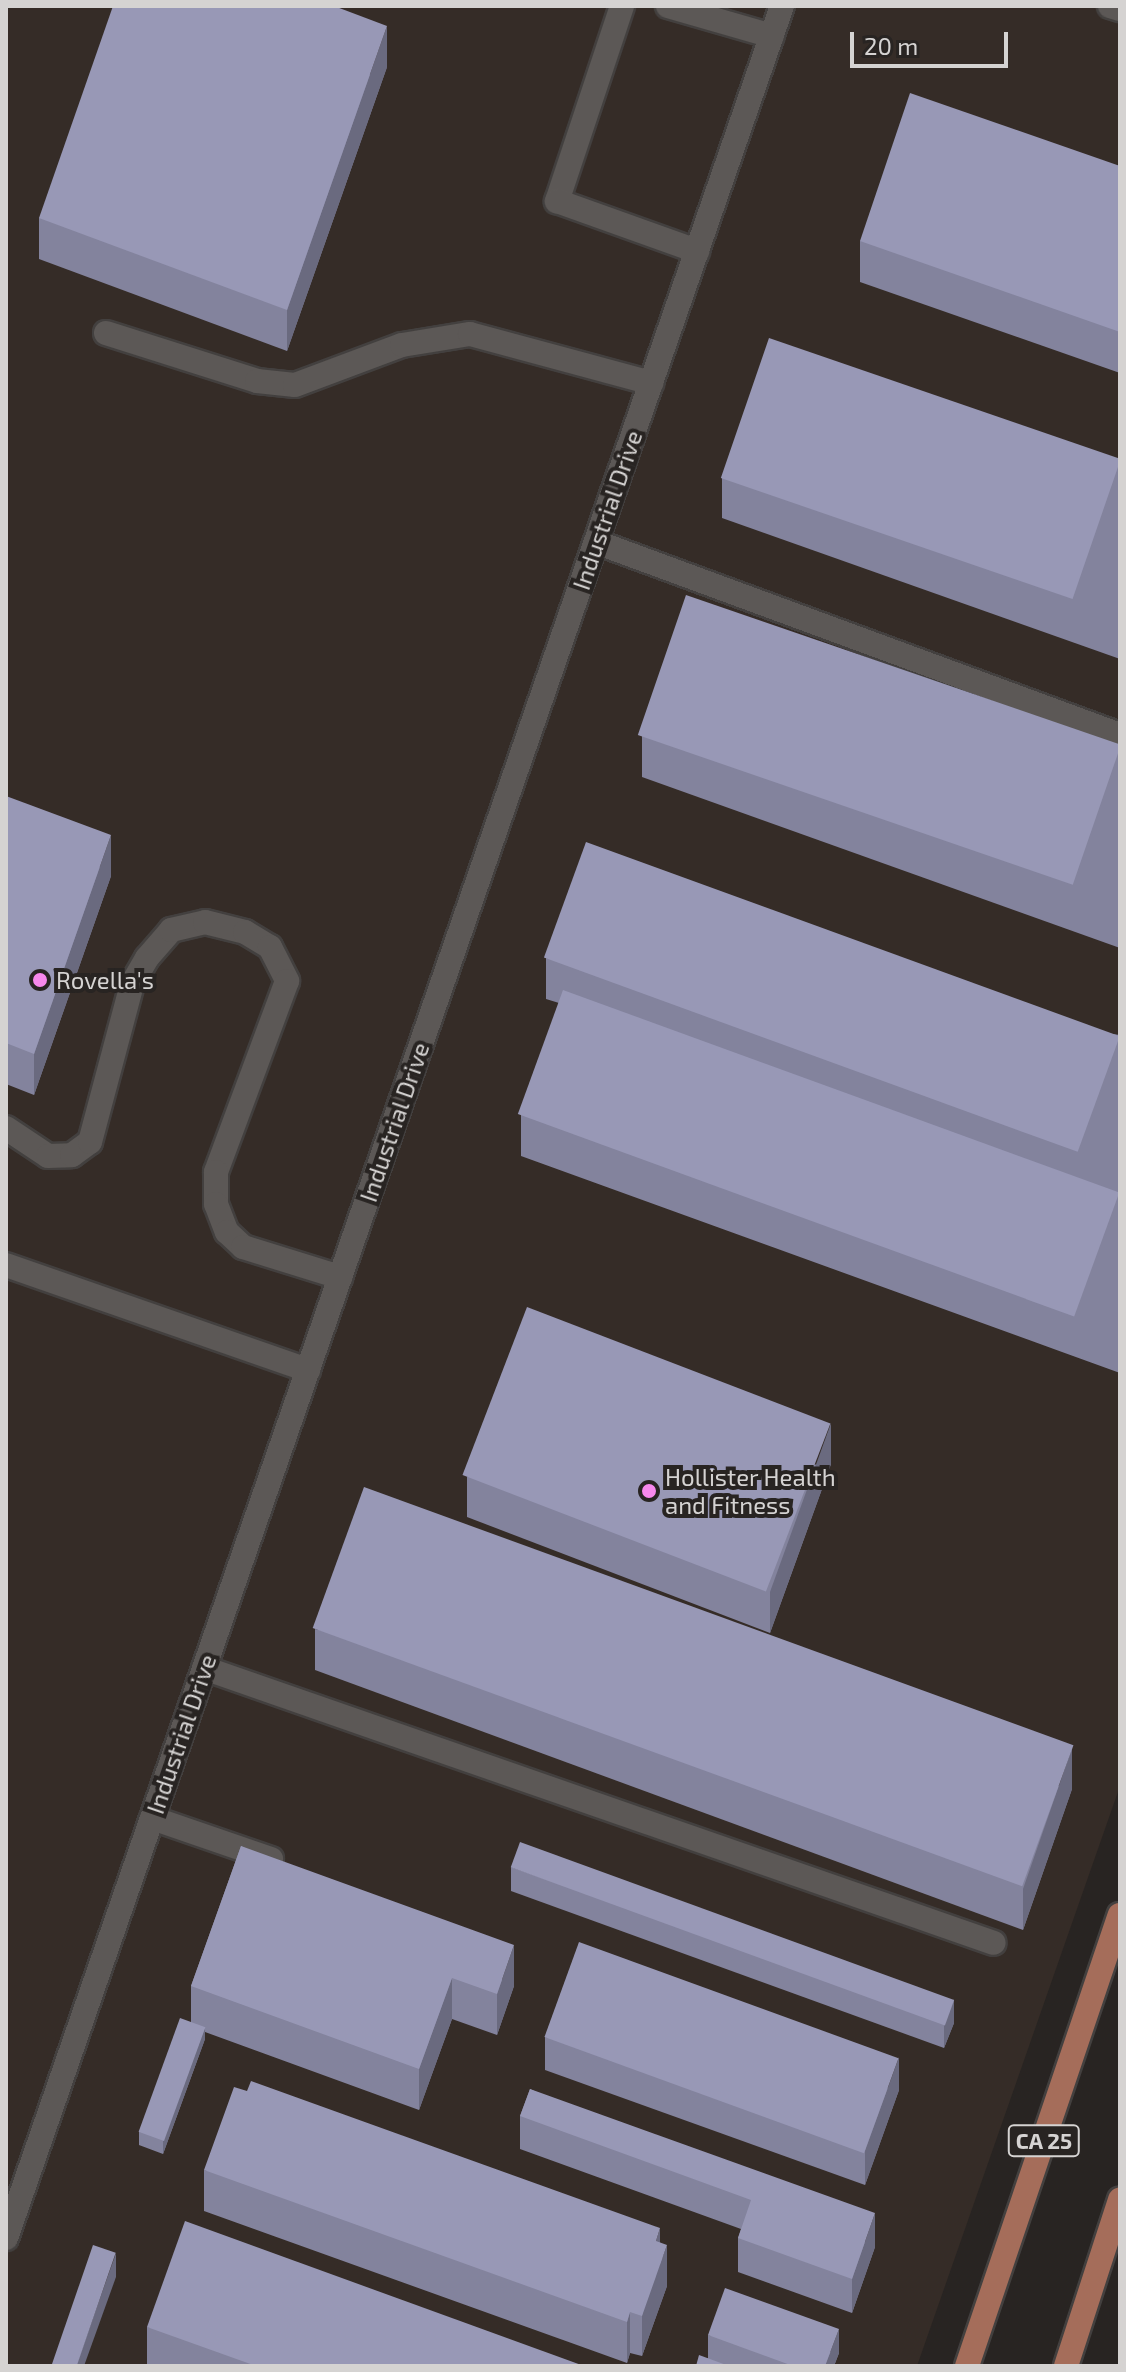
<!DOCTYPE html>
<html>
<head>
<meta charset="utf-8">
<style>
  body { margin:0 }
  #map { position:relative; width:1126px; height:2372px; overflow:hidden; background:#282422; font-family:"Exo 2",sans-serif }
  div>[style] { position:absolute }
  .built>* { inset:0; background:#352c27 }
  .roads { filter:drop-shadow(2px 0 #43403f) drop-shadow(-2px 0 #43403f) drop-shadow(0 2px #43403f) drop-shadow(0 -2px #43403f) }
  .lane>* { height:24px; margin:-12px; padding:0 12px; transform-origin:12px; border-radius:12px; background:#5c5856 }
  .street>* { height:24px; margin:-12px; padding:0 12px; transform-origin:12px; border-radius:12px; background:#5c5856 }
  .secondary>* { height:24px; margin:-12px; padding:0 12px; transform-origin:12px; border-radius:12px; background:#5c5856 }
  .primary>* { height:24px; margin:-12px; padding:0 12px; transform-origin:12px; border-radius:12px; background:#a56d5a }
  .wall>* { inset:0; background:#83839d }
  .shaded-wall>* { inset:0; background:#6a6a7f }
  .building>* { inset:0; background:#9898b6; transform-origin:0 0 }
  .dots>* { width:22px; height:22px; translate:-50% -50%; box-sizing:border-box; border:4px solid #282422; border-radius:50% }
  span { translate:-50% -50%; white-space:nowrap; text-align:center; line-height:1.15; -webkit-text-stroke:8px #282422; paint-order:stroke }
  .shield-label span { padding:2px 6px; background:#282422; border:2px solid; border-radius:6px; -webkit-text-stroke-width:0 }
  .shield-label { font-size:22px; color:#d5d3d2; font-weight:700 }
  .street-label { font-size:24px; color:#d5d3d2 }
  .poi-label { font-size:24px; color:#d5d3d2 }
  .left { translate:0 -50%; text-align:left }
  .frame { position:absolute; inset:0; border:8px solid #d5d3d2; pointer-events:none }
  .scale { position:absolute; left:850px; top:32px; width:158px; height:36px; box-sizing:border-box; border:4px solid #d5d3d2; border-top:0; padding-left:10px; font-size:24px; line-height:28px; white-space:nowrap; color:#d5d3d2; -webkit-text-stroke:6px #282422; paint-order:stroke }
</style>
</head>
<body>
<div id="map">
  <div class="built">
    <i style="clip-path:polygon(6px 6px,1120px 6px,1120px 1786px,917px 2366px,6px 2366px)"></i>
  </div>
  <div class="roads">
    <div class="lane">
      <i style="left:622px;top:6px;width:206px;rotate:108.4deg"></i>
      <i style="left:557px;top:201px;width:149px;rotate:19.7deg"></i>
      <i style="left:668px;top:6px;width:108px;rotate:16.1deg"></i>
      <i style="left:106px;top:333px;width:158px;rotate:17.6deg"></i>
      <i style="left:257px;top:381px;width:38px;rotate:6deg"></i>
      <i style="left:295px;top:385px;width:114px;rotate:-20.5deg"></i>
      <i style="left:402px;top:345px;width:69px;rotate:-9.2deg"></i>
      <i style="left:470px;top:334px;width:188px;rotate:15.1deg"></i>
      <i style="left:596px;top:542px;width:558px;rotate:20.22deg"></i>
      <i style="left:6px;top:1128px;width:50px;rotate:33.7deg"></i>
      <i style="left:48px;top:1156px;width:24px;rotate:-2deg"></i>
      <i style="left:72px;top:1155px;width:22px;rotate:-36deg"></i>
      <i style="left:90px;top:1142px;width:163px;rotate:-75.1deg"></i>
      <i style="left:132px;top:984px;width:30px;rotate:-60deg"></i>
      <i style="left:147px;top:958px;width:37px;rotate:-49deg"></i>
      <i style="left:171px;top:930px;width:35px;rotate:-13deg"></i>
      <i style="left:205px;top:922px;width:41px;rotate:14deg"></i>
      <i style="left:245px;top:932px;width:29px;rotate:31deg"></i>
      <i style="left:270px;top:947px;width:38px;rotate:63deg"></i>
      <i style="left:287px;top:981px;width:204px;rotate:110.4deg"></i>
      <i style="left:216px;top:1172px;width:32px;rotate:90deg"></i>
      <i style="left:216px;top:1204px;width:30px;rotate:69deg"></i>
      <i style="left:227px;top:1232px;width:22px;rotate:43deg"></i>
      <i style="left:243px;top:1247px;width:102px;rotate:17.2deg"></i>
      <i style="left:6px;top:1265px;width:320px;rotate:19.2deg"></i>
      <i style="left:204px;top:1668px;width:836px;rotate:19.19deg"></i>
      <i style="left:152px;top:1818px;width:126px;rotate:19deg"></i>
    </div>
    <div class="street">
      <i style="left:6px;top:2238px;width:2363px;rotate:-70.83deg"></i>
    </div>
    <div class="secondary">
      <i style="left:1110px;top:6px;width:10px;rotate:17deg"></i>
    </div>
    <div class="primary">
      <i style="left:967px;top:2366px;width:476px;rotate:-71.3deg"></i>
      <i style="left:1066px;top:2366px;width:175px;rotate:-72deg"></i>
    </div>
  </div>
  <div class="wall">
    <i style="clip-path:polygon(387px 67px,287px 351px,39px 259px,39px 218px)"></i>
    <i style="clip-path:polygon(1120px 166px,1120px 373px,860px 282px,860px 241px)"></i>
    <i style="clip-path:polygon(1120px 461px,1120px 659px,722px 518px,722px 478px)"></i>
    <i style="clip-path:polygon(642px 736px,1120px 748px,1120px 948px,642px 777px)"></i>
    <i style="clip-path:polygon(6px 796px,111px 876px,34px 1095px,6px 1084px)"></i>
    <i style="clip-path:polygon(546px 958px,1120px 1035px,1120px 1373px,521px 1156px,521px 1115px,559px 1003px,546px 999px)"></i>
    <i style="clip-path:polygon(831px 1464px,770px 1633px,467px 1517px,467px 1477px)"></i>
    <i style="clip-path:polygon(315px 1629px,1072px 1789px,1023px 1930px,315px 1670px)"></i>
    <i style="clip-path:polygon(241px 1846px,514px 1986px,497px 2035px,452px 2019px,419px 2110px,205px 2032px,205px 2039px,163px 2154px,139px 2145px,139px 2132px,191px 2022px,191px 1986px)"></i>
    <i style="clip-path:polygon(511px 1867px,954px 2023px,944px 2048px,511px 1891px)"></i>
    <i style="clip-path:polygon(545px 2037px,899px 2090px,865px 2185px,545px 2070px)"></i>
    <i style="clip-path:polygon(530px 2089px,875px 2247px,852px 2313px,738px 2272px,738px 2238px,741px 2229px,520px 2149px,520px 2116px)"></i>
    <i style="clip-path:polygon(204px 2170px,660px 2242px,667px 2286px,642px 2356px,630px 2353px,627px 2363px,204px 2211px)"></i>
    <i style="clip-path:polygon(147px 2327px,584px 2366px,147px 2366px)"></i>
    <i style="clip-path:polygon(708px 2335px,839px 2353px,834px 2366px,696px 2366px,708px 2358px)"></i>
  </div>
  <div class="shaded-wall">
    <i style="clip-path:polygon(387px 26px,387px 67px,287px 351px,287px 310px)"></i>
    <i style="clip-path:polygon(111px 835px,111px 876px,34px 1095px,34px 1054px)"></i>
    <i style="clip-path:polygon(831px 1423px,831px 1464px,770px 1633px,770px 1592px)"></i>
    <i style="clip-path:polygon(1072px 1748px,1072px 1789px,1023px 1930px,1023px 1889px)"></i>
    <i style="clip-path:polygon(514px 1945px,514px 1986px,497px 2035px,497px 1994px)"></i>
    <i style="clip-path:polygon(452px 1978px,452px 2019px,419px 2110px,419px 2069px)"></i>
    <i style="clip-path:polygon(954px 1999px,954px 2023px,944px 2048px,944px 2024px)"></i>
    <i style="clip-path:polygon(205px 2027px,205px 2039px,163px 2154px,163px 2141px)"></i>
    <i style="clip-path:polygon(899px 2057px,899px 2090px,865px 2185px,865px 2151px)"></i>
    <i style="clip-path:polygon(875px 2213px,875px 2247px,852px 2313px,852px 2279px)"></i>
    <i style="clip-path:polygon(660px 2228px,660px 2264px,667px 2245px,667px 2286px,642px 2356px,642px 2316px,656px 2241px)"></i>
    <i style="clip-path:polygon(116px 2253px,116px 2277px,84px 2366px,76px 2366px)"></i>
    <i style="clip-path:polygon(630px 2312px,630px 2353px,627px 2363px,627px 2322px)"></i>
    <i style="clip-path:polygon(839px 2329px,839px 2353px,834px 2366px,825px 2366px)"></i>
  </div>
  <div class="building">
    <i style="clip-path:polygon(113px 6px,334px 6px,387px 26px,287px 310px,39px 218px)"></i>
    <i style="clip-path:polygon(910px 93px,1120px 166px,1120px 332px,860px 241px)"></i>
    <i style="left:769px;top:338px;width:372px;height:148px;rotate:19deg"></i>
    <i style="left:686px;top:595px;width:460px;height:148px;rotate:19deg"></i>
    <i style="clip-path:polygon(6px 796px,111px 835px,34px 1054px,6px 1043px)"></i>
    <i style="left:586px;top:842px;width:568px;height:123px;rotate:20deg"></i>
    <i style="left:563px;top:990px;width:592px;height:132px;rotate:20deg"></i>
    <i style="left:527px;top:1307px;width:325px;height:180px;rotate:21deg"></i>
    <i style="left:364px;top:1487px;width:755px;height:150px;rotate:20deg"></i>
    <i style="left:520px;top:1842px;width:462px;height:27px;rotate:20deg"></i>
    <i style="clip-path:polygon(241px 1846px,514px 1945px,497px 1994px,452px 1978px,419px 2069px,191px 1986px)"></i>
    <i style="left:579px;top:1942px;width:340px;height:101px;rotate:20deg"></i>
    <i style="left:180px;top:2018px;width:27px;height:121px;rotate:20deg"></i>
    <i style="clip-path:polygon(251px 2081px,660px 2228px,656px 2241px,667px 2245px,642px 2316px,630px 2312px,627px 2322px,204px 2170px,234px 2087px,247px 2091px)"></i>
    <i style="clip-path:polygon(530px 2089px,875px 2213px,852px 2279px,738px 2238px,751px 2200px,520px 2116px)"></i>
    <i style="clip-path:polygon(185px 2221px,584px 2366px,256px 2366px,147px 2327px)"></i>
    <i style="left:93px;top:2245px;width:24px;height:128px;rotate:19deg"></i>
    <i style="clip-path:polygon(725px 2288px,839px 2329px,825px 2366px,793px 2366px,708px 2335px)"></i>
    <i style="clip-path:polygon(699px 2355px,729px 2366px,696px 2366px)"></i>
  </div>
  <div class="dots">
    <i style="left:40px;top:980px;background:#f788ec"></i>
    <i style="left:649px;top:1491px;background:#f788ec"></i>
  </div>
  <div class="shield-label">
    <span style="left:1044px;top:2141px">CA 25</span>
  </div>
  <div class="street-label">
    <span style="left:607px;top:510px;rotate:-71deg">Industrial Drive</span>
    <span style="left:394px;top:1122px;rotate:-71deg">Industrial Drive</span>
    <span style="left:181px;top:1734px;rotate:-71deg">Industrial Drive</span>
  </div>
  <div class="poi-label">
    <span class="left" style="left:56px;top:980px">Rovella's</span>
    <span class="left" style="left:665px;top:1491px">Hollister Health<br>and Fitness</span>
  </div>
  <div class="frame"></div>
  <div class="scale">20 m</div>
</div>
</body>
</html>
